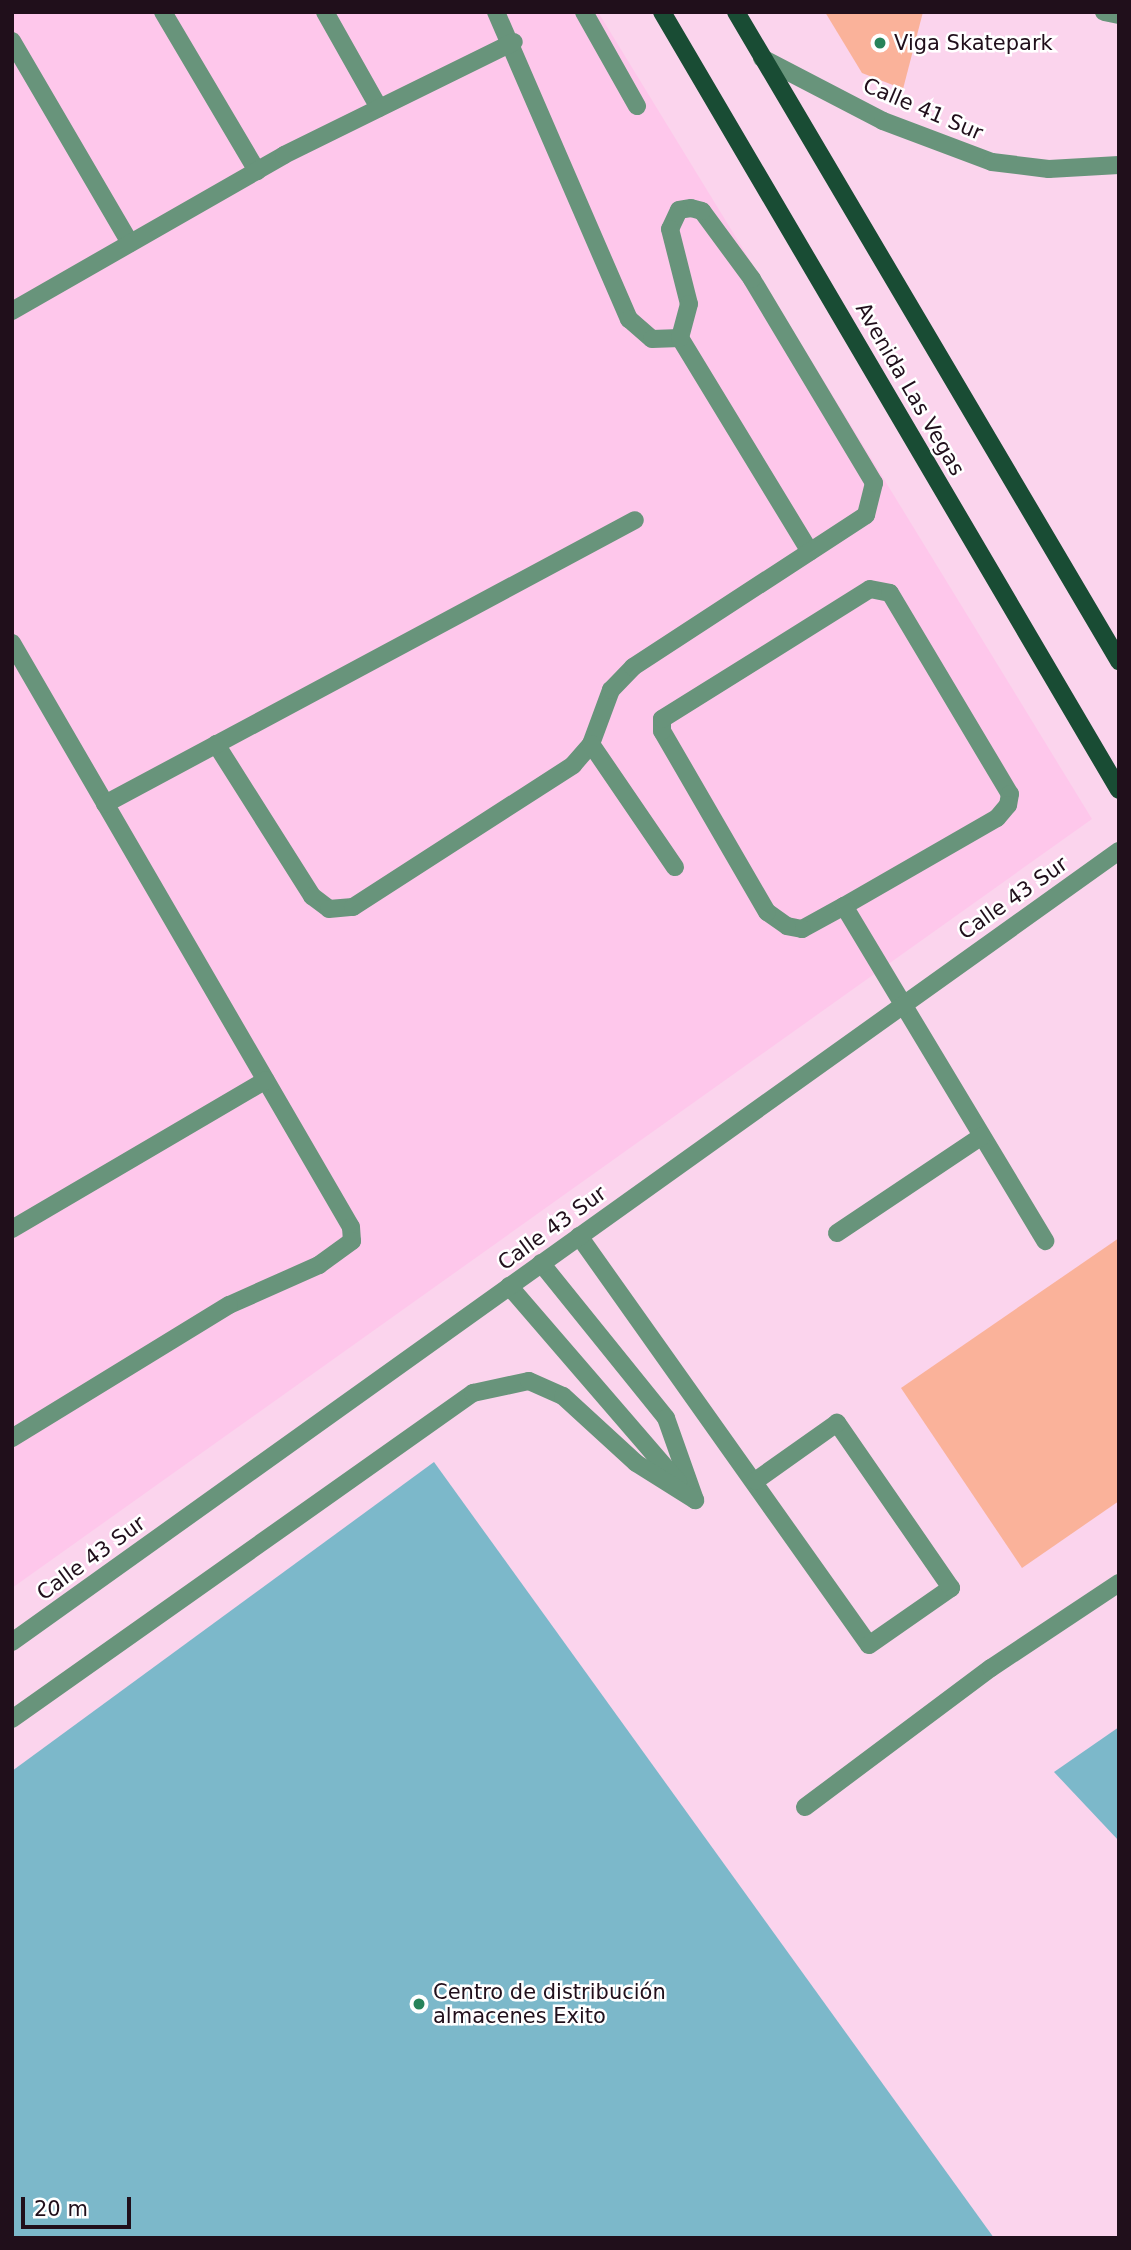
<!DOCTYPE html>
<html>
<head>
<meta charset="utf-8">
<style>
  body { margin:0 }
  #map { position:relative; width:1131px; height:2250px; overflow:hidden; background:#fbd4ed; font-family:"DejaVu Sans",sans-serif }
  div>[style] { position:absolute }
  .built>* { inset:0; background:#fec7eb }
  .green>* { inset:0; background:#fab29a }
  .building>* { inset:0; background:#7cb8ca }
  .minor>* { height:18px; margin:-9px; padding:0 9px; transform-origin:9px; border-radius:9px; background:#68947b }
  .major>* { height:18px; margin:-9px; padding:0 9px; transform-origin:9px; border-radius:9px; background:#194c34 }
  .dots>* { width:19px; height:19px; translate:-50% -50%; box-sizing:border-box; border:4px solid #fff; border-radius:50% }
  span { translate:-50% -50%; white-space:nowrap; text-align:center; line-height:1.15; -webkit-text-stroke:5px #fff; paint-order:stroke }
  .poi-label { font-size:21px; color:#200f1b }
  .left { translate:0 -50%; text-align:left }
  .street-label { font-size:21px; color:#200f1b }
  .frame { position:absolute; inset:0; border:14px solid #200f1b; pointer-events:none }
  .scale { position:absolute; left:21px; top:2197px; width:110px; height:32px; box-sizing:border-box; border:4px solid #200f1b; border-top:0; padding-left:9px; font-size:21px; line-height:24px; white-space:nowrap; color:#200f1b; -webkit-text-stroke:5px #fff; paint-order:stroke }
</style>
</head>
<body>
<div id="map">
  <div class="built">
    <i style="clip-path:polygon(12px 12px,598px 12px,1092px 819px,12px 1588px)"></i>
  </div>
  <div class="green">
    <i style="clip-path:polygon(825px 12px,923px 12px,903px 89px,862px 73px)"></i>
    <i style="clip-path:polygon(1119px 1238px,1119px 1501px,1022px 1568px,901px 1388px)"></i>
  </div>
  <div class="building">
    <i style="clip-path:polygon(434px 1462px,994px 2238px,12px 2238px,12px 1771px)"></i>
    <i style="clip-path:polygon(1119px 1727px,1119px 1841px,1054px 1772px)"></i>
  </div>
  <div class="minor">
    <i style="left:163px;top:12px;width:185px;rotate:59.4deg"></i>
    <i style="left:325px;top:12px;width:110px;rotate:60.6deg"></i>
    <i style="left:496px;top:12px;width:335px;rotate:66.6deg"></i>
    <i style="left:629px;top:319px;width:30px;rotate:41deg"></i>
    <i style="left:652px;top:339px;width:28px;rotate:-2deg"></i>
    <i style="left:584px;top:12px;width:108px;rotate:60.6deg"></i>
    <i style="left:1104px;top:12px;width:15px;rotate:11deg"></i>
    <i style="left:12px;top:41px;width:234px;rotate:59.7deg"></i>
    <i style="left:762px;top:58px;width:136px;rotate:27.5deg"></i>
    <i style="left:883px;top:121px;width:116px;rotate:20.6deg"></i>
    <i style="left:992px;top:162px;width:57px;rotate:7deg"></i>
    <i style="left:1049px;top:169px;width:70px;rotate:-3.3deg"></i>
    <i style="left:12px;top:311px;width:314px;rotate:-29.8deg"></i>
    <i style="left:284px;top:155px;width:256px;rotate:-26.2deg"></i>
    <i style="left:680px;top:338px;width:250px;rotate:58.7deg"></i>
    <i style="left:870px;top:589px;width:20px;rotate:11deg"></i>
    <i style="left:890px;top:593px;width:234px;rotate:59.2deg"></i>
    <i style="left:1010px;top:794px;width:11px;rotate:100deg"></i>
    <i style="left:1008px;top:805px;width:17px;rotate:130deg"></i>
    <i style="left:997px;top:818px;width:177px;rotate:150.1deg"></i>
    <i style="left:844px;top:906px;width:48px;rotate:151.3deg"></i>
    <i style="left:802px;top:929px;width:15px;rotate:-169deg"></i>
    <i style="left:787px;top:926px;width:24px;rotate:-145deg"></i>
    <i style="left:767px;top:912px;width:209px;rotate:-120.1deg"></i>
    <i style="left:662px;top:731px;width:12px;rotate:-90deg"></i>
    <i style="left:662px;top:719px;width:245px;rotate:-32deg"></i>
    <i style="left:12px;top:643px;width:675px;rotate:59.87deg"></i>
    <i style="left:351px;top:1227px;width:14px;rotate:86deg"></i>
    <i style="left:352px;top:1241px;width:41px;rotate:144deg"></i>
    <i style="left:319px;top:1265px;width:98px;rotate:156deg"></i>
    <i style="left:229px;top:1305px;width:255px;rotate:148.5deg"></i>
    <i style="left:216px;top:744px;width:180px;rotate:57.7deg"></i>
    <i style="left:312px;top:896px;width:21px;rotate:37deg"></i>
    <i style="left:329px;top:909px;width:24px;rotate:-5deg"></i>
    <i style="left:353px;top:907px;width:262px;rotate:-32.8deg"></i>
    <i style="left:573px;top:765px;width:28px;rotate:-49deg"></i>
    <i style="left:591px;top:744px;width:58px;rotate:-69.7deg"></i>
    <i style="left:611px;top:690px;width:32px;rotate:-46deg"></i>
    <i style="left:633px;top:667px;width:278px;rotate:-33.1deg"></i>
    <i style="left:866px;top:515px;width:33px;rotate:-76deg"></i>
    <i style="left:874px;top:483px;width:238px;rotate:-120.9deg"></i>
    <i style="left:752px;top:279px;width:84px;rotate:-126.3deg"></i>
    <i style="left:702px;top:211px;width:11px;rotate:-165deg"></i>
    <i style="left:691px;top:208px;width:12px;rotate:171deg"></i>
    <i style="left:679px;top:210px;width:21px;rotate:115deg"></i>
    <i style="left:670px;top:229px;width:77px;rotate:75.8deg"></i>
    <i style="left:689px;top:304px;width:35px;rotate:105deg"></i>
    <i style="left:591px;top:744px;width:149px;rotate:55.7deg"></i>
    <i style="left:105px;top:804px;width:601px;rotate:-28.18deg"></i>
    <i style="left:844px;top:906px;width:391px;rotate:59deg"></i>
    <i style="left:12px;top:1229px;width:294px;rotate:-30.4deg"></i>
    <i style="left:837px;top:1233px;width:174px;rotate:-33.8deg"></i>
    <i style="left:579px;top:1236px;width:501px;rotate:54.66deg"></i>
    <i style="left:869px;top:1645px;width:100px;rotate:-34.8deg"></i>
    <i style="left:951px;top:1588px;width:201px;rotate:-124.6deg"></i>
    <i style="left:837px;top:1423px;width:100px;rotate:144.7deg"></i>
    <i style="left:541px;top:1263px;width:199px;rotate:51.1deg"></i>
    <i style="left:666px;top:1418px;width:87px;rotate:70.5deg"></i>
    <i style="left:509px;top:1286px;width:259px;rotate:49.2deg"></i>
    <i style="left:12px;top:1642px;width:1361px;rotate:-35.55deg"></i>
    <i style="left:12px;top:1719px;width:565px;rotate:-35.27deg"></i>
    <i style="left:473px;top:1393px;width:57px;rotate:-12.1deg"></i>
    <i style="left:529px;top:1381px;width:37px;rotate:24deg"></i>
    <i style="left:563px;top:1396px;width:99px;rotate:42.5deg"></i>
    <i style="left:636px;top:1463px;width:70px;rotate:32.1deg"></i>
    <i style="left:805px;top:1807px;width:232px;rotate:-36.8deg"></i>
    <i style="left:991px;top:1668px;width:154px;rotate:-33.6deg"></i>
  </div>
  <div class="major">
    <i style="left:662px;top:12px;width:902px;rotate:59.57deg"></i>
    <i style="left:736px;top:12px;width:754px;rotate:59.45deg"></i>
  </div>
  <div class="dots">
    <i style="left:880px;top:43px;background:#27835a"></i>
    <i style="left:419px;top:2004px;background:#27835a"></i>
  </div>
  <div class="poi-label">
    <span class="left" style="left:894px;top:43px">Viga Skatepark</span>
    <span class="left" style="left:433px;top:2004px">Centro de distribución<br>almacenes Exito</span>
  </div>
  <div class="street-label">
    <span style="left:923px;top:109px;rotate:23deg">Calle 41 Sur</span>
    <span style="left:910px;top:389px;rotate:60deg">Avenida Las Vegas</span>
    <span style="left:1013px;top:898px;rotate:-35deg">Calle 43 Sur</span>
    <span style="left:552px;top:1228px;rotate:-36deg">Calle 43 Sur</span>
    <span style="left:91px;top:1558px;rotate:-36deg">Calle 43 Sur</span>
  </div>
  <div class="frame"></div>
  <div class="scale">20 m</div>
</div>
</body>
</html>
